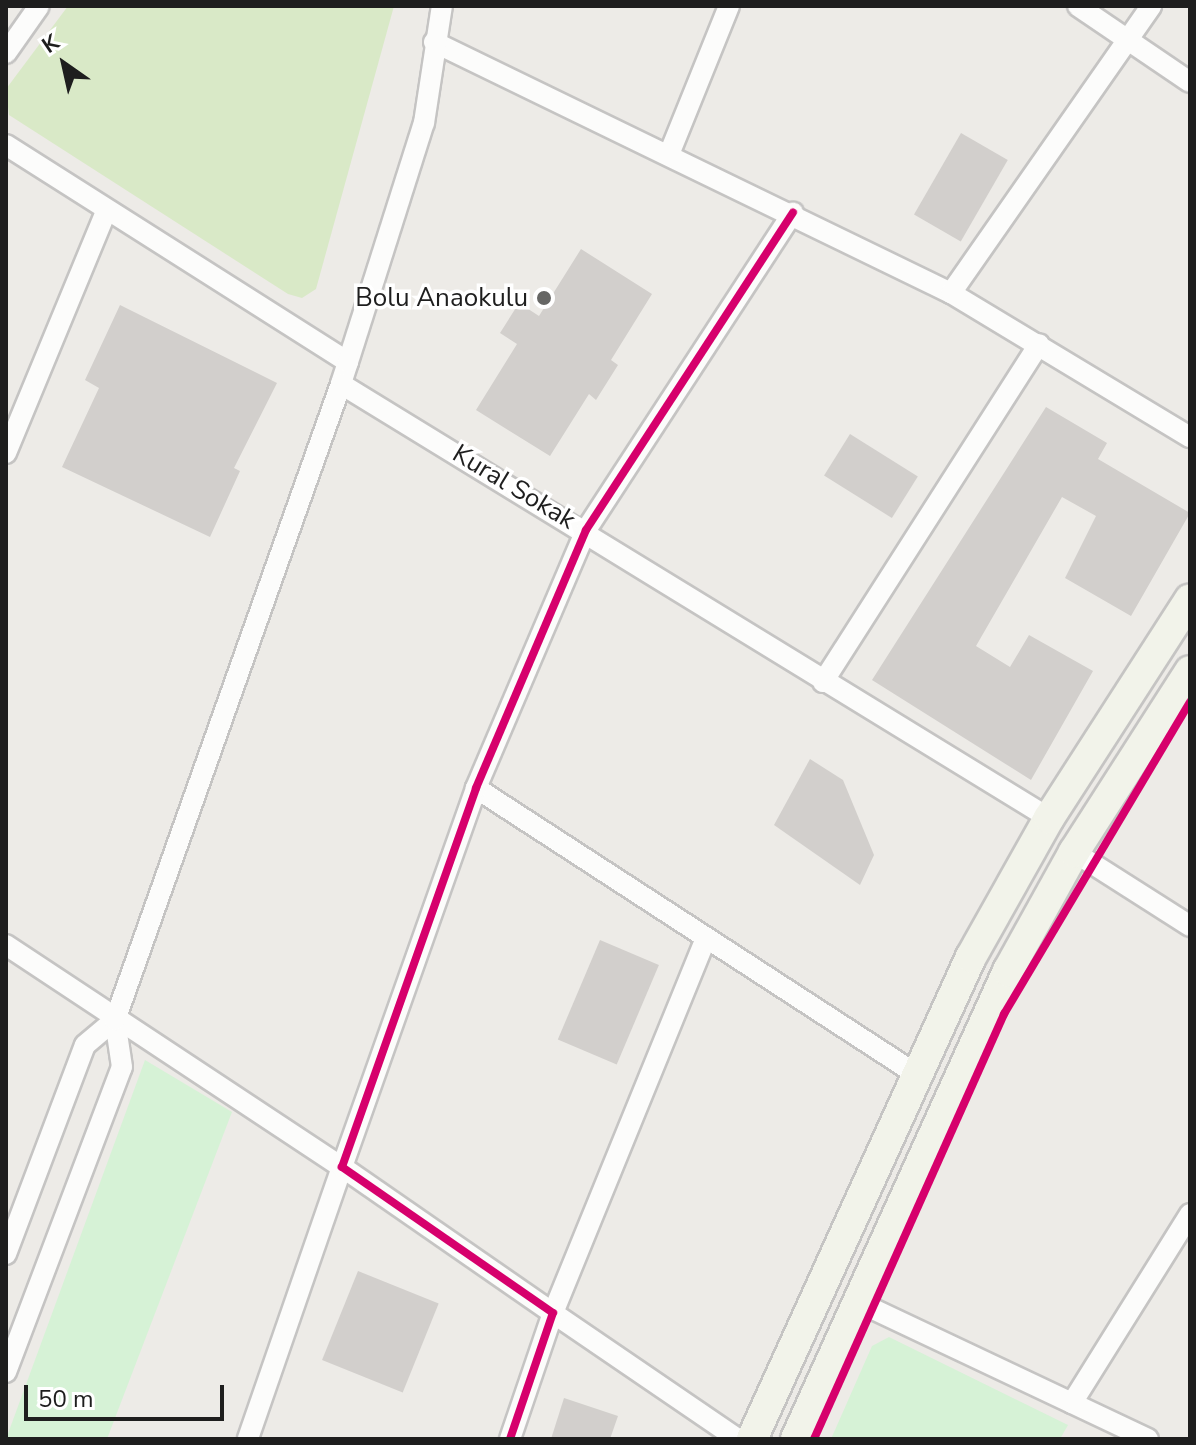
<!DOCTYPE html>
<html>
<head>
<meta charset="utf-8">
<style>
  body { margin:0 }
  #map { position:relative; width:1196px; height:1445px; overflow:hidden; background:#edebe7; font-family:"Nunito Sans",sans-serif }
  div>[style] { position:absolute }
  .grass>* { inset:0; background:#d9e9c7 }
  .park>* { inset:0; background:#d6f2d6 }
  .building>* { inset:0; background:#d2cfcc; transform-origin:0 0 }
  .roads { filter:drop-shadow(2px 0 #c5c4c3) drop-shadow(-2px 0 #c5c4c3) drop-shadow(0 2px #c5c4c3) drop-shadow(0 -2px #c5c4c3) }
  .street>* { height:20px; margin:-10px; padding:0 10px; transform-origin:10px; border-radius:10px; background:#fcfcfb }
  .secondary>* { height:30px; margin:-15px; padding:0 15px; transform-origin:15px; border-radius:15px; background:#f2f3ea }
  .cycleway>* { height:8px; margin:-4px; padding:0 4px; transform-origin:4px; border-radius:4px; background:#d6006c }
  .dots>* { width:22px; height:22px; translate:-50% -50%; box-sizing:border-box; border:4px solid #fff; border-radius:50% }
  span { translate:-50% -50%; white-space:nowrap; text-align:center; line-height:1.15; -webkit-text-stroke:7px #fff; paint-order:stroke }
  .poi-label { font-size:26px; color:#1e1e1e }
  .right { translate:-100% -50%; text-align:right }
  .street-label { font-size:26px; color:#1e1e1e }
  .frame { position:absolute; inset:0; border:8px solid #1e1e1e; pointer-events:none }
  .north { position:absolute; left:24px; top:24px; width:80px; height:80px; -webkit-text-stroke:6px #fff; paint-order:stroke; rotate:326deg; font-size:22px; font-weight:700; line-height:32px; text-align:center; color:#1e1e1e }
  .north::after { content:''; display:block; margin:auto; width:28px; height:36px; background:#1e1e1e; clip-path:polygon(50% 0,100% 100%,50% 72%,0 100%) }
  .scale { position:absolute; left:24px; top:1385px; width:200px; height:36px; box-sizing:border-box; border:4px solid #1e1e1e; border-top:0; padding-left:10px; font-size:24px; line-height:28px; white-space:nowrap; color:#1e1e1e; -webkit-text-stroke:6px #fff; paint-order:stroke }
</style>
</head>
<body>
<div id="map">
  <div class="grass">
    <i style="clip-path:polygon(68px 6px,394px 6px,316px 289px,302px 298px,288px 294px,9px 115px,6px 89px)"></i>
  </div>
  <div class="park">
    <i style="clip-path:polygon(145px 1060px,232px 1112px,107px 1439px,6px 1439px)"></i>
    <i style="clip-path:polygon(889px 1337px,1068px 1425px,1060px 1439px,831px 1439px,872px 1346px)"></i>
  </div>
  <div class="building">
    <i style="left:961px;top:133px;width:54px;height:94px;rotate:30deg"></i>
    <i style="clip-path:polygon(581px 249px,652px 294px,611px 360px,618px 365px,596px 400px,589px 394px,550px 456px,476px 410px,517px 344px,500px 333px,519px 303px,539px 316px)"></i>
    <i style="clip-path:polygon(120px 305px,277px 383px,234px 468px,240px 471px,210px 537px,62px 467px,99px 388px,85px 380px)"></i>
    <i style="clip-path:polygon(1046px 407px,1107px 443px,1098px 459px,1190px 513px,1131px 616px,1065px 578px,1096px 516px,1062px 497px,976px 646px,1010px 667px,1029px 635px,1093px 671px,1031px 780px,872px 680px)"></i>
    <i style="left:850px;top:434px;width:80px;height:49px;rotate:32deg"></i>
    <i style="clip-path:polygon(810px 759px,843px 780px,874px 855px,860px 885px,774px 825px)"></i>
    <i style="left:600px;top:940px;width:64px;height:108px;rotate:23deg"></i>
    <i style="left:358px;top:1271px;width:87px;height:96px;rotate:22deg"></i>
    <i style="clip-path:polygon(564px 1398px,618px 1416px,610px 1439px,551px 1439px)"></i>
  </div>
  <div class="roads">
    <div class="street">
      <i style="left:1078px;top:6px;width:135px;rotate:34.2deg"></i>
      <i style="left:434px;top:42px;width:575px;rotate:25.9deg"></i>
      <i style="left:951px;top:293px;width:279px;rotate:31.1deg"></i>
      <i style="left:6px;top:53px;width:57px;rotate:-54.9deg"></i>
      <i style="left:6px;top:145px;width:405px;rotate:32.4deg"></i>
      <i style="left:348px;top:362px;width:23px;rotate:108deg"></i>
      <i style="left:341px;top:384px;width:830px;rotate:31.51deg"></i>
      <i style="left:670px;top:152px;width:157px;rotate:-68deg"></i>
      <i style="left:951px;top:293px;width:350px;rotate:-55.1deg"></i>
      <i style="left:348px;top:362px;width:251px;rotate:-72.4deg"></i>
      <i style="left:424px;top:123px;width:118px;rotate:-81.3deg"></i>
      <i style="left:6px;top:453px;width:259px;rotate:-67.5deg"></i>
      <i style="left:823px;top:682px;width:401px;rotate:-57.4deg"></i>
      <i style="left:476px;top:788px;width:525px;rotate:33.02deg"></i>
      <i style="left:1074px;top:852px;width:138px;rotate:32.5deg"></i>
      <i style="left:706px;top:938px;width:405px;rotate:112.2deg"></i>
      <i style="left:553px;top:1313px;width:224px;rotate:34.3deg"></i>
      <i style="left:6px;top:945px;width:403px;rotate:33.5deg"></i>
      <i style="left:342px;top:1167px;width:288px;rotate:109.1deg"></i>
      <i style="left:6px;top:1254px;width:223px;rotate:-69.3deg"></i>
      <i style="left:85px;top:1045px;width:39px;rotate:-40deg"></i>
      <i style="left:856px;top:1301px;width:323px;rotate:25.3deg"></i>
      <i style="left:6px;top:1372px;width:326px;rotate:-69.2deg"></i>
      <i style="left:122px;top:1067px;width:48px;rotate:-98.5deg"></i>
      <i style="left:115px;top:1020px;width:675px;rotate:-70.44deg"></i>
      <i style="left:1072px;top:1403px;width:223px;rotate:-58deg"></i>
      <i style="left:510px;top:1439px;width:133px;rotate:-71.2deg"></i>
      <i style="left:553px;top:1313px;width:257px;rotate:-145.3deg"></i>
      <i style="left:342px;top:1167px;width:402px;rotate:-70.5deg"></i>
      <i style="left:476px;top:788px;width:280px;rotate:-66.9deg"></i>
      <i style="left:586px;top:530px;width:379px;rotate:-56.9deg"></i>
    </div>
    <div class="secondary">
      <i style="left:752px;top:1439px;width:529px;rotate:-65.57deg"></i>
      <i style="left:971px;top:957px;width:159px;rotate:-60.7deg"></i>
      <i style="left:1049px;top:818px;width:260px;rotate:-57.2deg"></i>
      <i style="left:796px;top:1439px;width:514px;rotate:-65.63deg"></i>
      <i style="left:1008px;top:971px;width:136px;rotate:-61deg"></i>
      <i style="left:1074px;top:852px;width:215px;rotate:-57.3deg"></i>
    </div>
  </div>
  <div class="cycleway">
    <i style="left:510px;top:1439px;width:133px;rotate:-71.2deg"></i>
    <i style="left:553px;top:1313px;width:257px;rotate:-145.3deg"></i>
    <i style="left:342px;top:1167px;width:402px;rotate:-70.5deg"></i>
    <i style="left:476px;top:788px;width:280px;rotate:-66.9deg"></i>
    <i style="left:586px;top:530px;width:379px;rotate:-56.9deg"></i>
    <i style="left:814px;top:1439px;width:466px;rotate:-65.9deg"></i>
    <i style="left:1004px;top:1014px;width:363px;rotate:-59.2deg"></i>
  </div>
  <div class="dots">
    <i style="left:544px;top:298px;background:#666664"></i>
  </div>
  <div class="poi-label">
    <span class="right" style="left:528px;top:298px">Bolu Anaokulu</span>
  </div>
  <div class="street-label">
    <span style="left:514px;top:487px;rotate:31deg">Kural Sokak</span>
  </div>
  <div class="frame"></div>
  <div class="north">K</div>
  <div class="scale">50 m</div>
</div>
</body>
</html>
